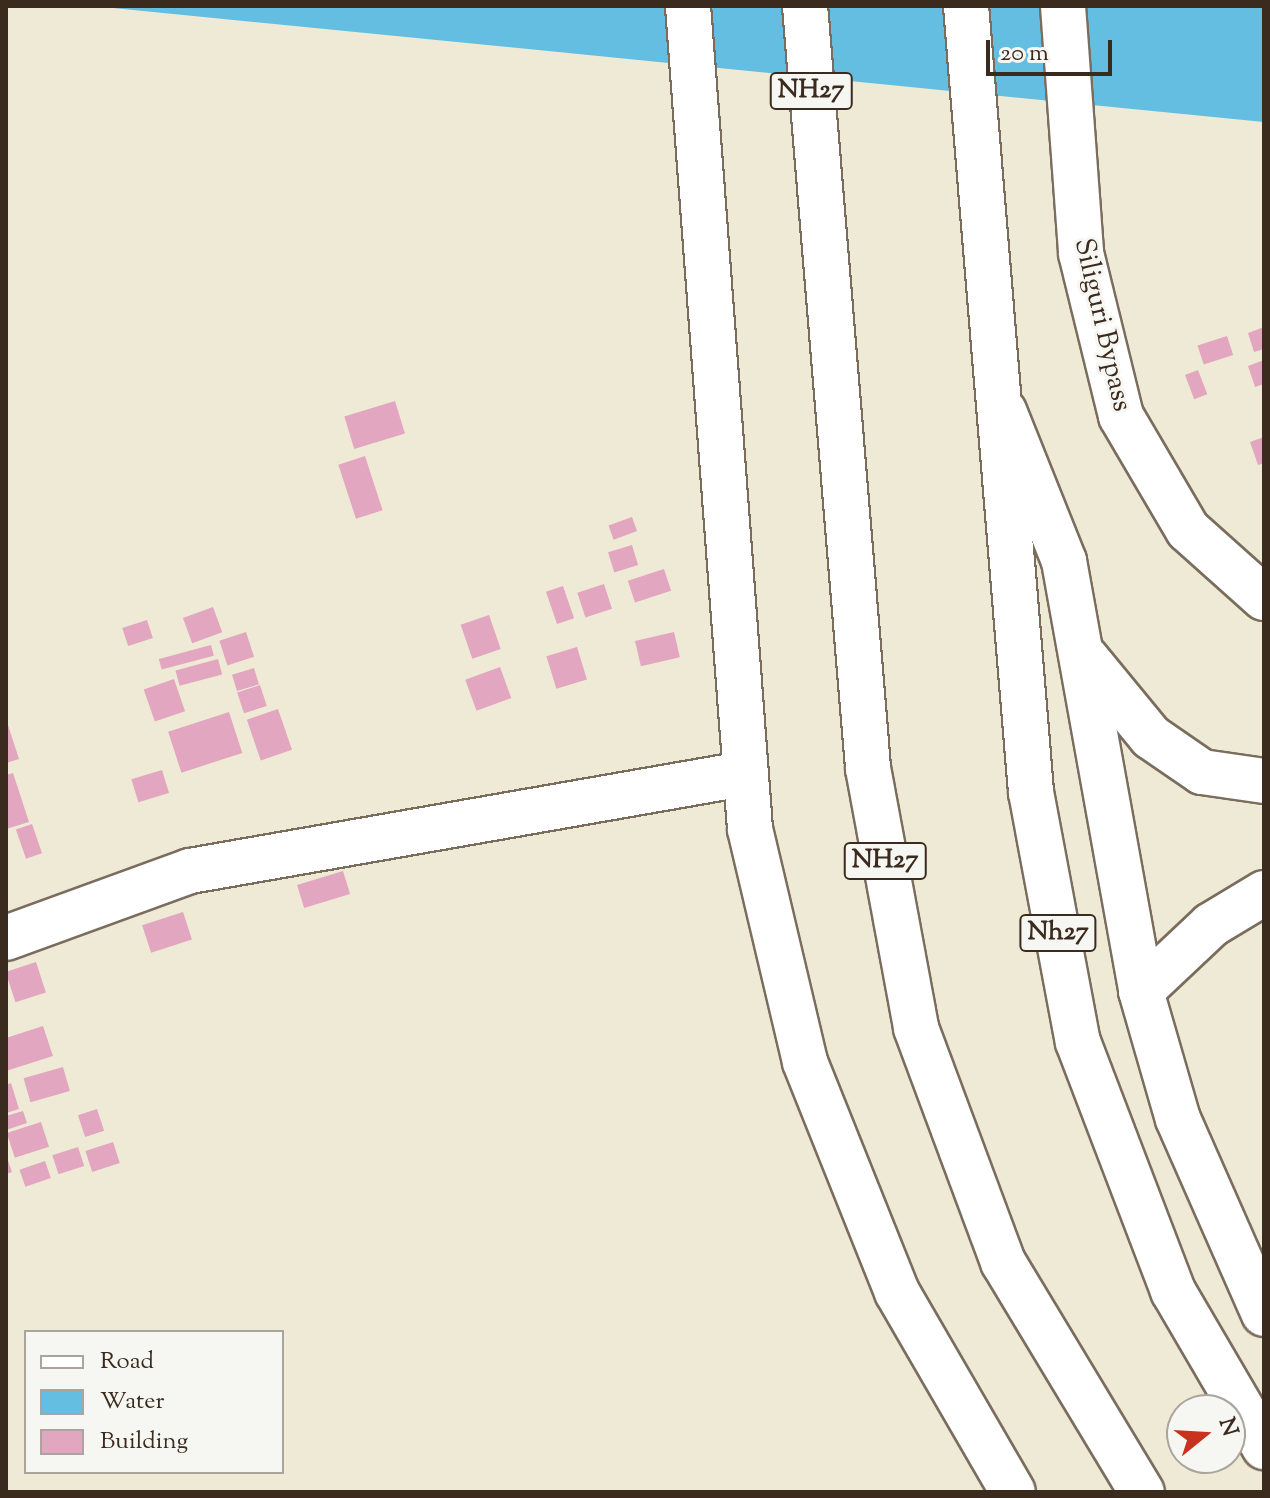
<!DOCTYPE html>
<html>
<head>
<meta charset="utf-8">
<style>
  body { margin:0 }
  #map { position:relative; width:1270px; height:1498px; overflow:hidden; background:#efead5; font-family:"Sorts Mill Goudy",serif }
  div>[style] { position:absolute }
  .water>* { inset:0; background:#64bee2 }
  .building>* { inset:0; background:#e2a6c0; transform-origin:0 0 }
  .roads { filter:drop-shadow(2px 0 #7a6d5e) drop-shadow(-2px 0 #7a6d5e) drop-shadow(0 2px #7a6d5e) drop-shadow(0 -2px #7a6d5e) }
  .minor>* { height:44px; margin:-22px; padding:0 22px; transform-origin:22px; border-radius:22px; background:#fff }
  .highway>* { height:44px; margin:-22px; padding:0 22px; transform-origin:22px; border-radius:22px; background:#fff }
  span { translate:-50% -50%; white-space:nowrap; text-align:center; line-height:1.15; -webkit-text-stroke:6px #f6f6f2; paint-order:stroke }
  .shield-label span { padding:2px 6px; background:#f6f6f2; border:2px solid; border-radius:6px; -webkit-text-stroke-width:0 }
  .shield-label { font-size:26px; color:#3b2a1e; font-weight:700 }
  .street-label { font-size:28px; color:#3b2a1e }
  .frame { position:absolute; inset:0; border:8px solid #3b2a1e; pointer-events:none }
  .legend { position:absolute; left:24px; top:1330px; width:260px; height:144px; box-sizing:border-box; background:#f6f6f2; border:2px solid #aba49d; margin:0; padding:10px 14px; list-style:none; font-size:24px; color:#3b2a1e }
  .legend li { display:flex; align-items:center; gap:16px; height:40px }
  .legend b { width:40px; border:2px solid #aba49d }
  .north { position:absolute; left:1166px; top:1394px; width:80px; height:80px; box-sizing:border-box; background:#f6f6f2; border:2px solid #aba49d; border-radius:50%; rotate:72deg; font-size:22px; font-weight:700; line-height:32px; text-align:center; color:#3b2a1e }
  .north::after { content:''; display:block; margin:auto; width:28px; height:36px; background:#c8321e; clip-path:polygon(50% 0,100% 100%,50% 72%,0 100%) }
  .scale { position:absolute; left:986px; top:40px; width:126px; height:36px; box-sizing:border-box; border:4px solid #3b2a1e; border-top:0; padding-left:10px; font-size:24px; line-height:28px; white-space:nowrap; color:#3b2a1e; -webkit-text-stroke:6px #f6f6f2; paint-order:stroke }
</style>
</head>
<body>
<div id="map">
  <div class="water">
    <i style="clip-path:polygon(93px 6px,1264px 6px,1264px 122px)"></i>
  </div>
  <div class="building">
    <i style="clip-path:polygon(1264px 327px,1264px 349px,1254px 352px,1248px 333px)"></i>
    <i style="left:1227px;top:336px;width:20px;height:31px;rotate:72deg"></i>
    <i style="clip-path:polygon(1264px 360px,1264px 384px,1255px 387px,1248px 366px)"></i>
    <i style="left:1198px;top:370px;width:26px;height:14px;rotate:69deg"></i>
    <i style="left:395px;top:401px;width:34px;height:53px;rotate:73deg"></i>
    <i style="clip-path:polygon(1264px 437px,1264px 463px,1258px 465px,1250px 442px)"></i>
    <i style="left:365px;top:456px;width:57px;height:28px;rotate:72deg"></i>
    <i style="left:632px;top:517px;width:15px;height:25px;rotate:70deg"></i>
    <i style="left:632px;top:545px;width:21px;height:25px;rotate:73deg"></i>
    <i style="left:664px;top:569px;width:23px;height:38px;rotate:72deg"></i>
    <i style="left:604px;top:584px;width:26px;height:28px;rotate:72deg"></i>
    <i style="left:563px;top:586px;width:34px;height:18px;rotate:71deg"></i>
    <i style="left:213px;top:607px;width:27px;height:32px;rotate:70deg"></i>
    <i style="left:489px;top:615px;width:36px;height:30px;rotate:71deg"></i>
    <i style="left:147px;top:620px;width:19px;height:26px;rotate:72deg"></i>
    <i style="left:246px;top:632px;width:26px;height:28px;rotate:72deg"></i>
    <i style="left:674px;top:632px;width:26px;height:40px;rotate:77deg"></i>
    <i style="left:211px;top:645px;width:11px;height:54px;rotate:75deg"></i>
    <i style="left:577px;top:647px;width:34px;height:32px;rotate:73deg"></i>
    <i style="left:218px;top:659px;width:16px;height:44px;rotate:75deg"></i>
    <i style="left:500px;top:667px;width:33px;height:37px;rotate:70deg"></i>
    <i style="left:254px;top:668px;width:17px;height:23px;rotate:73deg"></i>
    <i style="left:174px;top:679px;width:34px;height:32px;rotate:71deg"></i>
    <i style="left:260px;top:685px;width:22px;height:24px;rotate:72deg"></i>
    <i style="left:278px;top:709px;width:43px;height:33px;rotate:71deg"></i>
    <i style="left:229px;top:712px;width:43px;height:64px;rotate:72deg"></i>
    <i style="clip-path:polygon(7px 722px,19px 759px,6px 763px,6px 723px)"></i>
    <i style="left:162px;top:770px;width:24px;height:32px;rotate:73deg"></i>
    <i style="clip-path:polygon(13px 773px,29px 822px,6px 829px,6px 775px)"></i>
    <i style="left:32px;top:824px;width:31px;height:17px;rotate:71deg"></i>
    <i style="left:343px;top:871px;width:24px;height:48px;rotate:73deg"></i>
    <i style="left:183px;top:912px;width:29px;height:43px;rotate:72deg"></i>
    <i style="left:36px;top:962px;width:32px;height:32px;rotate:72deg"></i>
    <i style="clip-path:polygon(43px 1026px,53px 1056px,6px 1071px,6px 1038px)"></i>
    <i style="left:63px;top:1067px;width:25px;height:41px;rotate:74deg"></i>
    <i style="clip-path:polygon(11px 1083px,19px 1109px,6px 1113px,6px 1085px)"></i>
    <i style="left:97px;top:1109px;width:23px;height:20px;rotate:72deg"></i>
    <i style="clip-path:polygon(23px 1111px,27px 1123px,6px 1130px,6px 1116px)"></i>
    <i style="left:41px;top:1122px;width:26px;height:36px;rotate:72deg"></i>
    <i style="left:113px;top:1142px;width:22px;height:29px;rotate:72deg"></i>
    <i style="left:78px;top:1147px;width:20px;height:27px;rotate:72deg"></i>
    <i style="clip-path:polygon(6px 1155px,12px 1172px,6px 1174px)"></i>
    <i style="left:45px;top:1161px;width:18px;height:27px;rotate:71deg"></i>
  </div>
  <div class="roads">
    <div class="minor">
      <i style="left:688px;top:6px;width:825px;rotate:85.69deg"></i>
      <i style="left:750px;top:829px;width:239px;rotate:76.7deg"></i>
      <i style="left:805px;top:1062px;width:248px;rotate:68.2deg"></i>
      <i style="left:897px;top:1292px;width:231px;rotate:59.9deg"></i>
      <i style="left:1063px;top:6px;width:248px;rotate:85.8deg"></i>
      <i style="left:1081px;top:253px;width:168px;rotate:76.2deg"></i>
      <i style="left:1121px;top:416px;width:132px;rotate:59.6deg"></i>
      <i style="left:1188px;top:530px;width:102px;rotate:41.8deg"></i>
      <i style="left:1004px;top:411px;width:162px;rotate:68.2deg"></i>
      <i style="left:1064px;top:561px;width:437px;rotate:79.8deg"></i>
      <i style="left:1141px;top:991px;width:133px;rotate:73.9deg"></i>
      <i style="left:1178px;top:1119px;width:213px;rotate:66.2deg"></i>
      <i style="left:1086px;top:658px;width:102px;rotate:50.6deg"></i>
      <i style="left:1151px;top:737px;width:62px;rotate:34.5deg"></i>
      <i style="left:1202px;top:772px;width:63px;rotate:8.3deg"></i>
      <i style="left:6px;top:938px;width:196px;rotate:-20deg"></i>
      <i style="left:190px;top:871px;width:561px;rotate:-9.95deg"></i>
      <i style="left:1141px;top:991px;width:96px;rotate:-43.3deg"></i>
      <i style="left:1211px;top:925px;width:62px;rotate:-31.1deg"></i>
    </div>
    <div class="highway">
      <i style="left:805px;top:6px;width:765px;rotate:85.27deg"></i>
      <i style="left:868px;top:768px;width:264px;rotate:79.5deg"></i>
      <i style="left:916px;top:1028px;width:250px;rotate:69.6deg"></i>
      <i style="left:1003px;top:1262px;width:269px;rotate:58.9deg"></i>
      <i style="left:966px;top:6px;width:789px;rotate:85.27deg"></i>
      <i style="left:1031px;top:792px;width:254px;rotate:79.4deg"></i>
      <i style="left:1078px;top:1042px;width:267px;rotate:69.1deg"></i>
      <i style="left:1173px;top:1291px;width:181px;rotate:59.7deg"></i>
    </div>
  </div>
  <div class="shield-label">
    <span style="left:811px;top:91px">NH27</span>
    <span style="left:885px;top:861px">NH27</span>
    <span style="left:1058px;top:933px">Nh27</span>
  </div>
  <div class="street-label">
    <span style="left:1102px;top:325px;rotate:77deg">Siliguri Bypass</span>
  </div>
  <div class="frame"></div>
  <ul class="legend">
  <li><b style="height:10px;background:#fff"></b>Road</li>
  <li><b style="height:22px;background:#64bee2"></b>Water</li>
  <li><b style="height:22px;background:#e2a6c0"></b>Building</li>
  </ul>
  <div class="north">N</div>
  <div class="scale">20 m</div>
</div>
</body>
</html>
